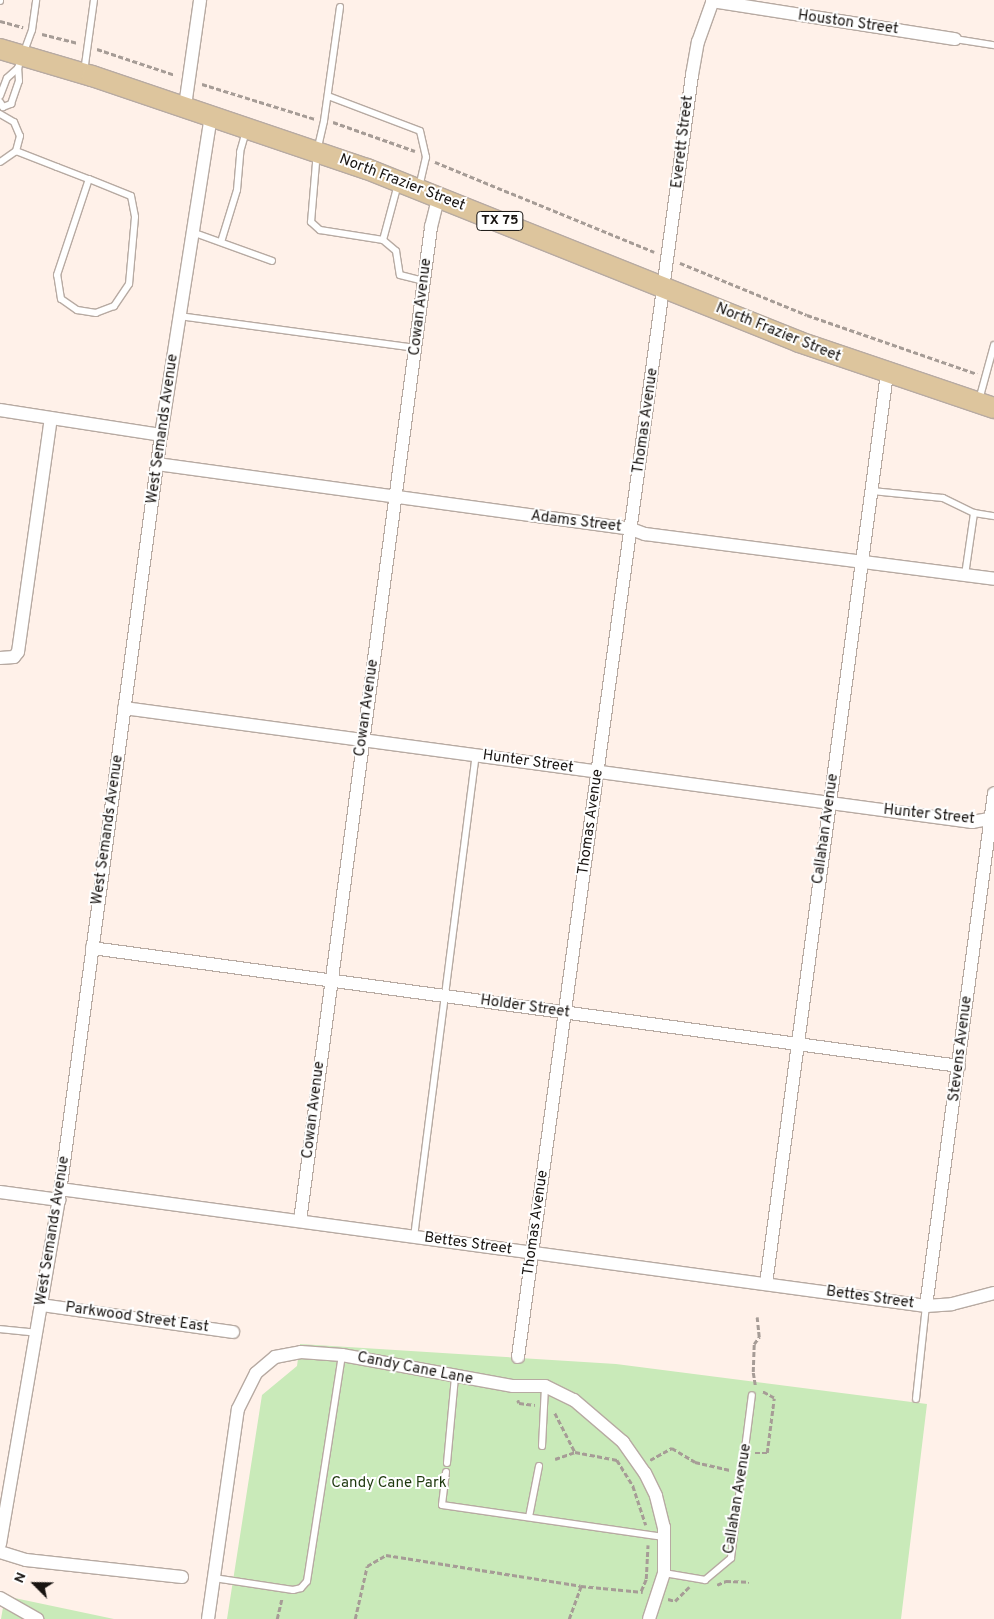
<!DOCTYPE html>
<html>
<head>
<meta charset="utf-8">
<style>
  body { margin:0 }
  #map { position:relative; width:994px; height:1619px; overflow:hidden; background:#fff1e9; font-family:Overpass,sans-serif }
  div>[style] { position:absolute }
  .green>* { inset:0; background:#c9eab9 }
  .path>* { height:2.5px; margin-top:-1.25px; transform-origin:0; background:repeating-linear-gradient(90deg,#a69c96 0 5px,transparent 0 7.5px) }
  .roads { filter:drop-shadow(1px 0 #b7aaa2) drop-shadow(-1px 0 #b7aaa2) drop-shadow(0 1px #b7aaa2) drop-shadow(0 -1px #b7aaa2) }
  .service>* { height:6px; margin:-3px; padding:0 3px; transform-origin:3px; border-radius:3px; background:#fff }
  .minor>* { height:12px; margin:-6px; padding:0 6px; transform-origin:6px; border-radius:6px; background:#fff }
  .primary>* { height:20px; margin:-10px; padding:0 10px; transform-origin:10px; border-radius:10px; background:#ddc59d }
  span { translate:-50% -50%; white-space:nowrap; text-align:center; line-height:1.15; -webkit-text-stroke:4px #fff; paint-order:stroke }
  .shield-label span { padding:1px 4px; background:#fff; border:1px solid; border-radius:4px; -webkit-text-stroke-width:0 }
  .shield-label { font-size:14px; color:#181411; font-weight:700 }
  .street-label { font-size:15px; color:#181411 }
  .park-label { font-size:15px; color:#1e390e }
  .north { position:absolute; left:10px; top:1559px; width:50px; height:50px; -webkit-text-stroke:4px #fff; paint-order:stroke; rotate:293deg; font-size:14px; font-weight:700; line-height:20px; text-align:center; color:#181411 }
  .north::after { content:''; display:block; margin:auto; width:18px; height:22px; background:#181411; clip-path:polygon(50% 0,100% 100%,50% 72%,0 100%) }
</style>
</head>
<body>
<div id="map">
  <div class="green">
    <i style="clip-path:polygon(300px 1344px,616px 1364px,927px 1404px,901px 1619px,227px 1619px,262px 1395px,297px 1366px)"></i>
    <i style="clip-path:polygon(5px 1596px,114px 1619px,1px 1619px)"></i>
  </div>
  <div class="path">
    <i style="left:0;top:21px;width:24px;rotate:15deg"></i>
    <i style="left:42px;top:34px;width:37px;rotate:14deg"></i>
    <i style="left:97px;top:49px;width:82px;rotate:18.4deg"></i>
    <i style="left:202px;top:84px;width:118px;rotate:17.2deg"></i>
    <i style="left:333px;top:122px;width:87px;rotate:19.5deg"></i>
    <i style="left:435px;top:162px;width:237px;rotate:22.3deg"></i>
    <i style="left:680px;top:263px;width:137px;rotate:22.3deg"></i>
    <i style="left:807px;top:315px;width:180px;rotate:19.1deg"></i>
    <i style="left:755px;top:1385px;width:13px;rotate:-99deg"></i>
    <i style="left:753px;top:1372px;width:28px;rotate:-88deg"></i>
    <i style="left:754px;top:1344px;width:9px;rotate:-54deg"></i>
    <i style="left:759px;top:1337px;width:20px;rotate:-96deg"></i>
    <i style="left:518px;top:1400px;width:3px;rotate:72deg"></i>
    <i style="left:519px;top:1403px;width:16px;rotate:7deg"></i>
    <i style="left:555px;top:1413px;width:44px;rotate:62.9deg"></i>
    <i style="left:755px;top:1453px;width:12px"></i>
    <i style="left:767px;top:1453px;width:55px;rotate:-82.7deg"></i>
    <i style="left:774px;top:1398px;width:13px;rotate:-151deg"></i>
    <i style="left:555px;top:1459px;width:21px;rotate:-19deg"></i>
    <i style="left:575px;top:1452px;width:43px;rotate:10.8deg"></i>
    <i style="left:617px;top:1460px;width:31px;rotate:58deg"></i>
    <i style="left:633px;top:1486px;width:41px;rotate:71.6deg"></i>
    <i style="left:650px;top:1460px;width:25px;rotate:-29deg"></i>
    <i style="left:672px;top:1448px;width:27px;rotate:31deg"></i>
    <i style="left:695px;top:1462px;width:37px;rotate:13deg"></i>
    <i style="left:717px;top:1585px;width:10px;rotate:-24deg"></i>
    <i style="left:726px;top:1581px;width:23px;rotate:2deg"></i>
    <i style="left:641px;top:1591px;width:13px;rotate:-67deg"></i>
    <i style="left:646px;top:1579px;width:34px;rotate:-87deg"></i>
    <i style="left:668px;top:1599px;width:7px;rotate:16deg"></i>
    <i style="left:675px;top:1601px;width:20px;rotate:-45deg"></i>
    <i style="left:277px;top:1619px;width:22px;rotate:-77deg"></i>
    <i style="left:355px;top:1619px;width:54px;rotate:-77.2deg"></i>
    <i style="left:367px;top:1566px;width:22px;rotate:-30deg"></i>
    <i style="left:386px;top:1555px;width:197px;rotate:9deg"></i>
    <i style="left:581px;top:1586px;width:62px;rotate:5.5deg"></i>
    <i style="left:569px;top:1619px;width:35px;rotate:-70deg"></i>
  </div>
  <div class="roads">
    <div class="service">
      <i style="left:0;top:1px;width:1px;rotate:-90deg"></i>
      <i style="left:340px;top:7px;width:115px;rotate:98deg"></i>
      <i style="left:324px;top:121px;width:31px;rotate:103deg"></i>
      <i style="left:317px;top:151px;width:71px;rotate:94.8deg"></i>
      <i style="left:311px;top:222px;width:12px;rotate:42deg"></i>
      <i style="left:320px;top:230px;width:64px;rotate:9deg"></i>
      <i style="left:383px;top:240px;width:58px;rotate:-75deg"></i>
      <i style="left:955px;top:39px;width:39px;rotate:9deg"></i>
      <i style="left:84px;top:72px;width:73px;rotate:-82.1deg"></i>
      <i style="left:0;top:96px;width:19px;rotate:-69deg"></i>
      <i style="left:7px;top:78px;width:15px;rotate:-42deg"></i>
      <i style="left:328px;top:96px;width:98px;rotate:20.8deg"></i>
      <i style="left:420px;top:131px;width:27px;rotate:77deg"></i>
      <i style="left:426px;top:157px;width:31px;rotate:103deg"></i>
      <i style="left:0;top:102px;width:6px;rotate:59deg"></i>
      <i style="left:3px;top:107px;width:9px;rotate:-21deg"></i>
      <i style="left:11px;top:104px;width:24px;rotate:-71deg"></i>
      <i style="left:19px;top:81px;width:13px;rotate:-94deg"></i>
      <i style="left:18px;top:68px;width:40px;rotate:-69.8deg"></i>
      <i style="left:32px;top:30px;width:30px;rotate:-82deg"></i>
      <i style="left:0;top:114px;width:16px;rotate:30deg"></i>
      <i style="left:14px;top:122px;width:15px;rotate:67deg"></i>
      <i style="left:20px;top:136px;width:16px;rotate:105deg"></i>
      <i style="left:16px;top:151px;width:19px;rotate:145deg"></i>
      <i style="left:16px;top:151px;width:44px;rotate:21.3deg"></i>
      <i style="left:57px;top:167px;width:34px;rotate:21deg"></i>
      <i style="left:89px;top:179px;width:45px;rotate:22deg"></i>
      <i style="left:131px;top:196px;width:21px;rotate:79deg"></i>
      <i style="left:135px;top:217px;width:67px;rotate:95.1deg"></i>
      <i style="left:129px;top:284px;width:27px;rotate:124deg"></i>
      <i style="left:114px;top:306px;width:19px;rotate:159deg"></i>
      <i style="left:96px;top:313px;width:19px;rotate:-171deg"></i>
      <i style="left:77px;top:310px;width:19px;rotate:-145deg"></i>
      <i style="left:61px;top:299px;width:24px;rotate:-99deg"></i>
      <i style="left:57px;top:275px;width:101px;rotate:-71.6deg"></i>
      <i style="left:192px;top:232px;width:85px;rotate:19.9deg"></i>
      <i style="left:383px;top:240px;width:17px;rotate:40deg"></i>
      <i style="left:396px;top:251px;width:24px;rotate:81deg"></i>
      <i style="left:400px;top:275px;width:25px;rotate:14deg"></i>
      <i style="left:221px;top:242px;width:54px;rotate:-72.9deg"></i>
      <i style="left:237px;top:190px;width:38px;rotate:-85deg"></i>
      <i style="left:240px;top:152px;width:22px;rotate:-74deg"></i>
      <i style="left:179px;top:316px;width:239px;rotate:7.7deg"></i>
      <i style="left:979px;top:400px;width:57px;rotate:-74.7deg"></i>
      <i style="left:872px;top:491px;width:71px;rotate:5.6deg"></i>
      <i style="left:943px;top:498px;width:34px;rotate:26deg"></i>
      <i style="left:974px;top:513px;width:20px;rotate:9deg"></i>
      <i style="left:965px;top:575px;width:63px;rotate:-81.7deg"></i>
      <i style="left:414px;top:1237px;width:486px;rotate:-82.7deg"></i>
      <i style="left:0;top:1329px;width:36px;rotate:6deg"></i>
      <i style="left:916px;top:1399px;width:94px;rotate:-83.9deg"></i>
      <i style="left:542px;top:1446px;width:60px;rotate:-87.1deg"></i>
      <i style="left:447px;top:1463px;width:86px;rotate:-84.7deg"></i>
      <i style="left:446px;top:1472px;width:33px;rotate:97deg"></i>
      <i style="left:442px;top:1505px;width:224px;rotate:8.2deg"></i>
      <i style="left:529px;top:1517px;width:52px;rotate:-78.9deg"></i>
      <i style="left:664px;top:1573px;width:42px;rotate:9.7deg"></i>
      <i style="left:705px;top:1580px;width:34px;rotate:-40deg"></i>
      <i style="left:731px;top:1558px;width:164px;rotate:-82.7deg"></i>
      <i style="left:214px;top:1578px;width:80px;rotate:8.6deg"></i>
      <i style="left:293px;top:1590px;width:8px;rotate:-14deg"></i>
      <i style="left:301px;top:1588px;width:9px;rotate:-49deg"></i>
      <i style="left:307px;top:1581px;width:229px;rotate:-81.2deg"></i>
    </div>
    <div class="minor">
      <i style="left:712px;top:1px;width:246px;rotate:8.9deg"></i>
      <i style="left:185px;top:106px;width:107px;rotate:-81.9deg"></i>
      <i style="left:0;top:410px;width:163px;rotate:8.8deg"></i>
      <i style="left:157px;top:464px;width:478px;rotate:7.8deg"></i>
      <i style="left:631px;top:529px;width:15px;rotate:20deg"></i>
      <i style="left:645px;top:534px;width:352px;rotate:7.3deg"></i>
      <i style="left:0;top:658px;width:14px;rotate:-4deg"></i>
      <i style="left:14px;top:657px;width:6px;rotate:-51deg"></i>
      <i style="left:18px;top:652px;width:236px;rotate:-82deg"></i>
      <i style="left:124px;top:708px;width:856px;rotate:7.66deg"></i>
      <i style="left:972px;top:822px;width:22px;rotate:-10deg"></i>
      <i style="left:92px;top:948px;width:875px;rotate:7.75deg"></i>
      <i style="left:60px;top:1189px;width:874px;rotate:7.69deg"></i>
      <i style="left:926px;top:1306px;width:26px;rotate:-4deg"></i>
      <i style="left:952px;top:1304px;width:43px;rotate:-14.7deg"></i>
      <i style="left:0;top:1192px;width:60px;rotate:7.7deg"></i>
      <i style="left:300px;top:1221px;width:1003px;rotate:-82.49deg"></i>
      <i style="left:431px;top:227px;width:32px;rotate:-76deg"></i>
      <i style="left:766px;top:1284px;width:918px;rotate:-82.43deg"></i>
      <i style="left:41px;top:1305px;width:194px;rotate:8deg"></i>
      <i style="left:926px;top:1306px;width:517px;rotate:-82.45deg"></i>
      <i style="left:518px;top:1357px;width:1294px;rotate:-82.27deg"></i>
      <i style="left:692px;top:75px;width:34px;rotate:-80deg"></i>
      <i style="left:698px;top:42px;width:45px;rotate:-70.3deg"></i>
      <i style="left:0;top:1544px;width:349px;rotate:-80.3deg"></i>
      <i style="left:59px;top:1200px;width:772px;rotate:-82.41deg"></i>
      <i style="left:161px;top:435px;width:324px;rotate:-81.1deg"></i>
      <i style="left:0;top:1552px;width:27px;rotate:17deg"></i>
      <i style="left:26px;top:1560px;width:157px;rotate:6.2deg"></i>
      <i style="left:0;top:1598px;width:43px;rotate:29.6deg"></i>
      <i style="left:208px;top:1619px;width:212px;rotate:-81.9deg"></i>
      <i style="left:238px;top:1409px;width:40px;rotate:-63.4deg"></i>
      <i style="left:256px;top:1373px;width:25px;rotate:-40deg"></i>
      <i style="left:275px;top:1357px;width:26px;rotate:-11deg"></i>
      <i style="left:301px;top:1352px;width:41px;rotate:4.2deg"></i>
      <i style="left:342px;top:1355px;width:174px;rotate:10.3deg"></i>
      <i style="left:513px;top:1386px;width:32px"></i>
      <i style="left:545px;top:1386px;width:32px;rotate:26deg"></i>
      <i style="left:574px;top:1400px;width:65px;rotate:40.6deg"></i>
      <i style="left:623px;top:1442px;width:38px;rotate:55deg"></i>
      <i style="left:645px;top:1473px;width:25px;rotate:64deg"></i>
      <i style="left:656px;top:1496px;width:32px;rotate:76deg"></i>
      <i style="left:664px;top:1527px;width:46px;rotate:90deg"></i>
      <i style="left:664px;top:1573px;width:48px;rotate:108.1deg"></i>
    </div>
    <div class="primary">
      <i style="left:0;top:49px;width:96px;rotate:16.4deg"></i>
      <i style="left:92px;top:76px;width:290px;rotate:18.7deg"></i>
      <i style="left:367px;top:169px;width:465px;rotate:21.8deg"></i>
      <i style="left:799px;top:342px;width:206px;rotate:18.7deg"></i>
    </div>
  </div>
  <div class="shield-label">
    <span style="left:500px;top:221px">TX 75</span>
  </div>
  <div class="street-label">
    <span style="left:848px;top:23px;rotate:8deg">Houston Street</span>
    <span style="left:683px;top:142px;rotate:-83deg">Everett Street</span>
    <span style="left:402px;top:183px;rotate:21deg">North Frazier Street</span>
    <span style="left:421px;top:307px;rotate:-83deg">Cowan Avenue</span>
    <span style="left:778px;top:333px;rotate:22deg">North Frazier Street</span>
    <span style="left:646px;top:421px;rotate:-82deg">Thomas Avenue</span>
    <span style="left:163px;top:429px;rotate:-82deg">West Semands Avenue</span>
    <span style="left:576px;top:522px;rotate:7deg">Adams Street</span>
    <span style="left:367px;top:708px;rotate:-82deg">Cowan Avenue</span>
    <span style="left:528px;top:762px;rotate:8deg">Hunter Street</span>
    <span style="left:929px;top:815px;rotate:6deg">Hunter Street</span>
    <span style="left:591px;top:822px;rotate:-82deg">Thomas Avenue</span>
    <span style="left:826px;top:829px;rotate:-82deg">Callahan Avenue</span>
    <span style="left:108px;top:830px;rotate:-82deg">West Semands Avenue</span>
    <span style="left:525px;top:1007px;rotate:8deg">Holder Street</span>
    <span style="left:961px;top:1049px;rotate:-83deg">Stevens Avenue</span>
    <span style="left:314px;top:1110px;rotate:-83deg">Cowan Avenue</span>
    <span style="left:536px;top:1223px;rotate:-82deg">Thomas Avenue</span>
    <span style="left:53px;top:1231px;rotate:-81deg">West Semands Avenue</span>
    <span style="left:468px;top:1244px;rotate:8deg">Bettes Street</span>
    <span style="left:870px;top:1298px;rotate:8deg">Bettes Street</span>
    <span style="left:137px;top:1318px;rotate:8deg">Parkwood Street East</span>
    <span style="left:415px;top:1369px;rotate:11deg">Candy Cane Lane</span>
    <span style="left:738px;top:1499px;rotate:-81deg">Callahan Avenue</span>
  </div>
  <div class="park-label">
    <span style="left:389px;top:1484px">Candy Cane Park</span>
  </div>
  <div class="north">N</div>
</div>
</body>
</html>
